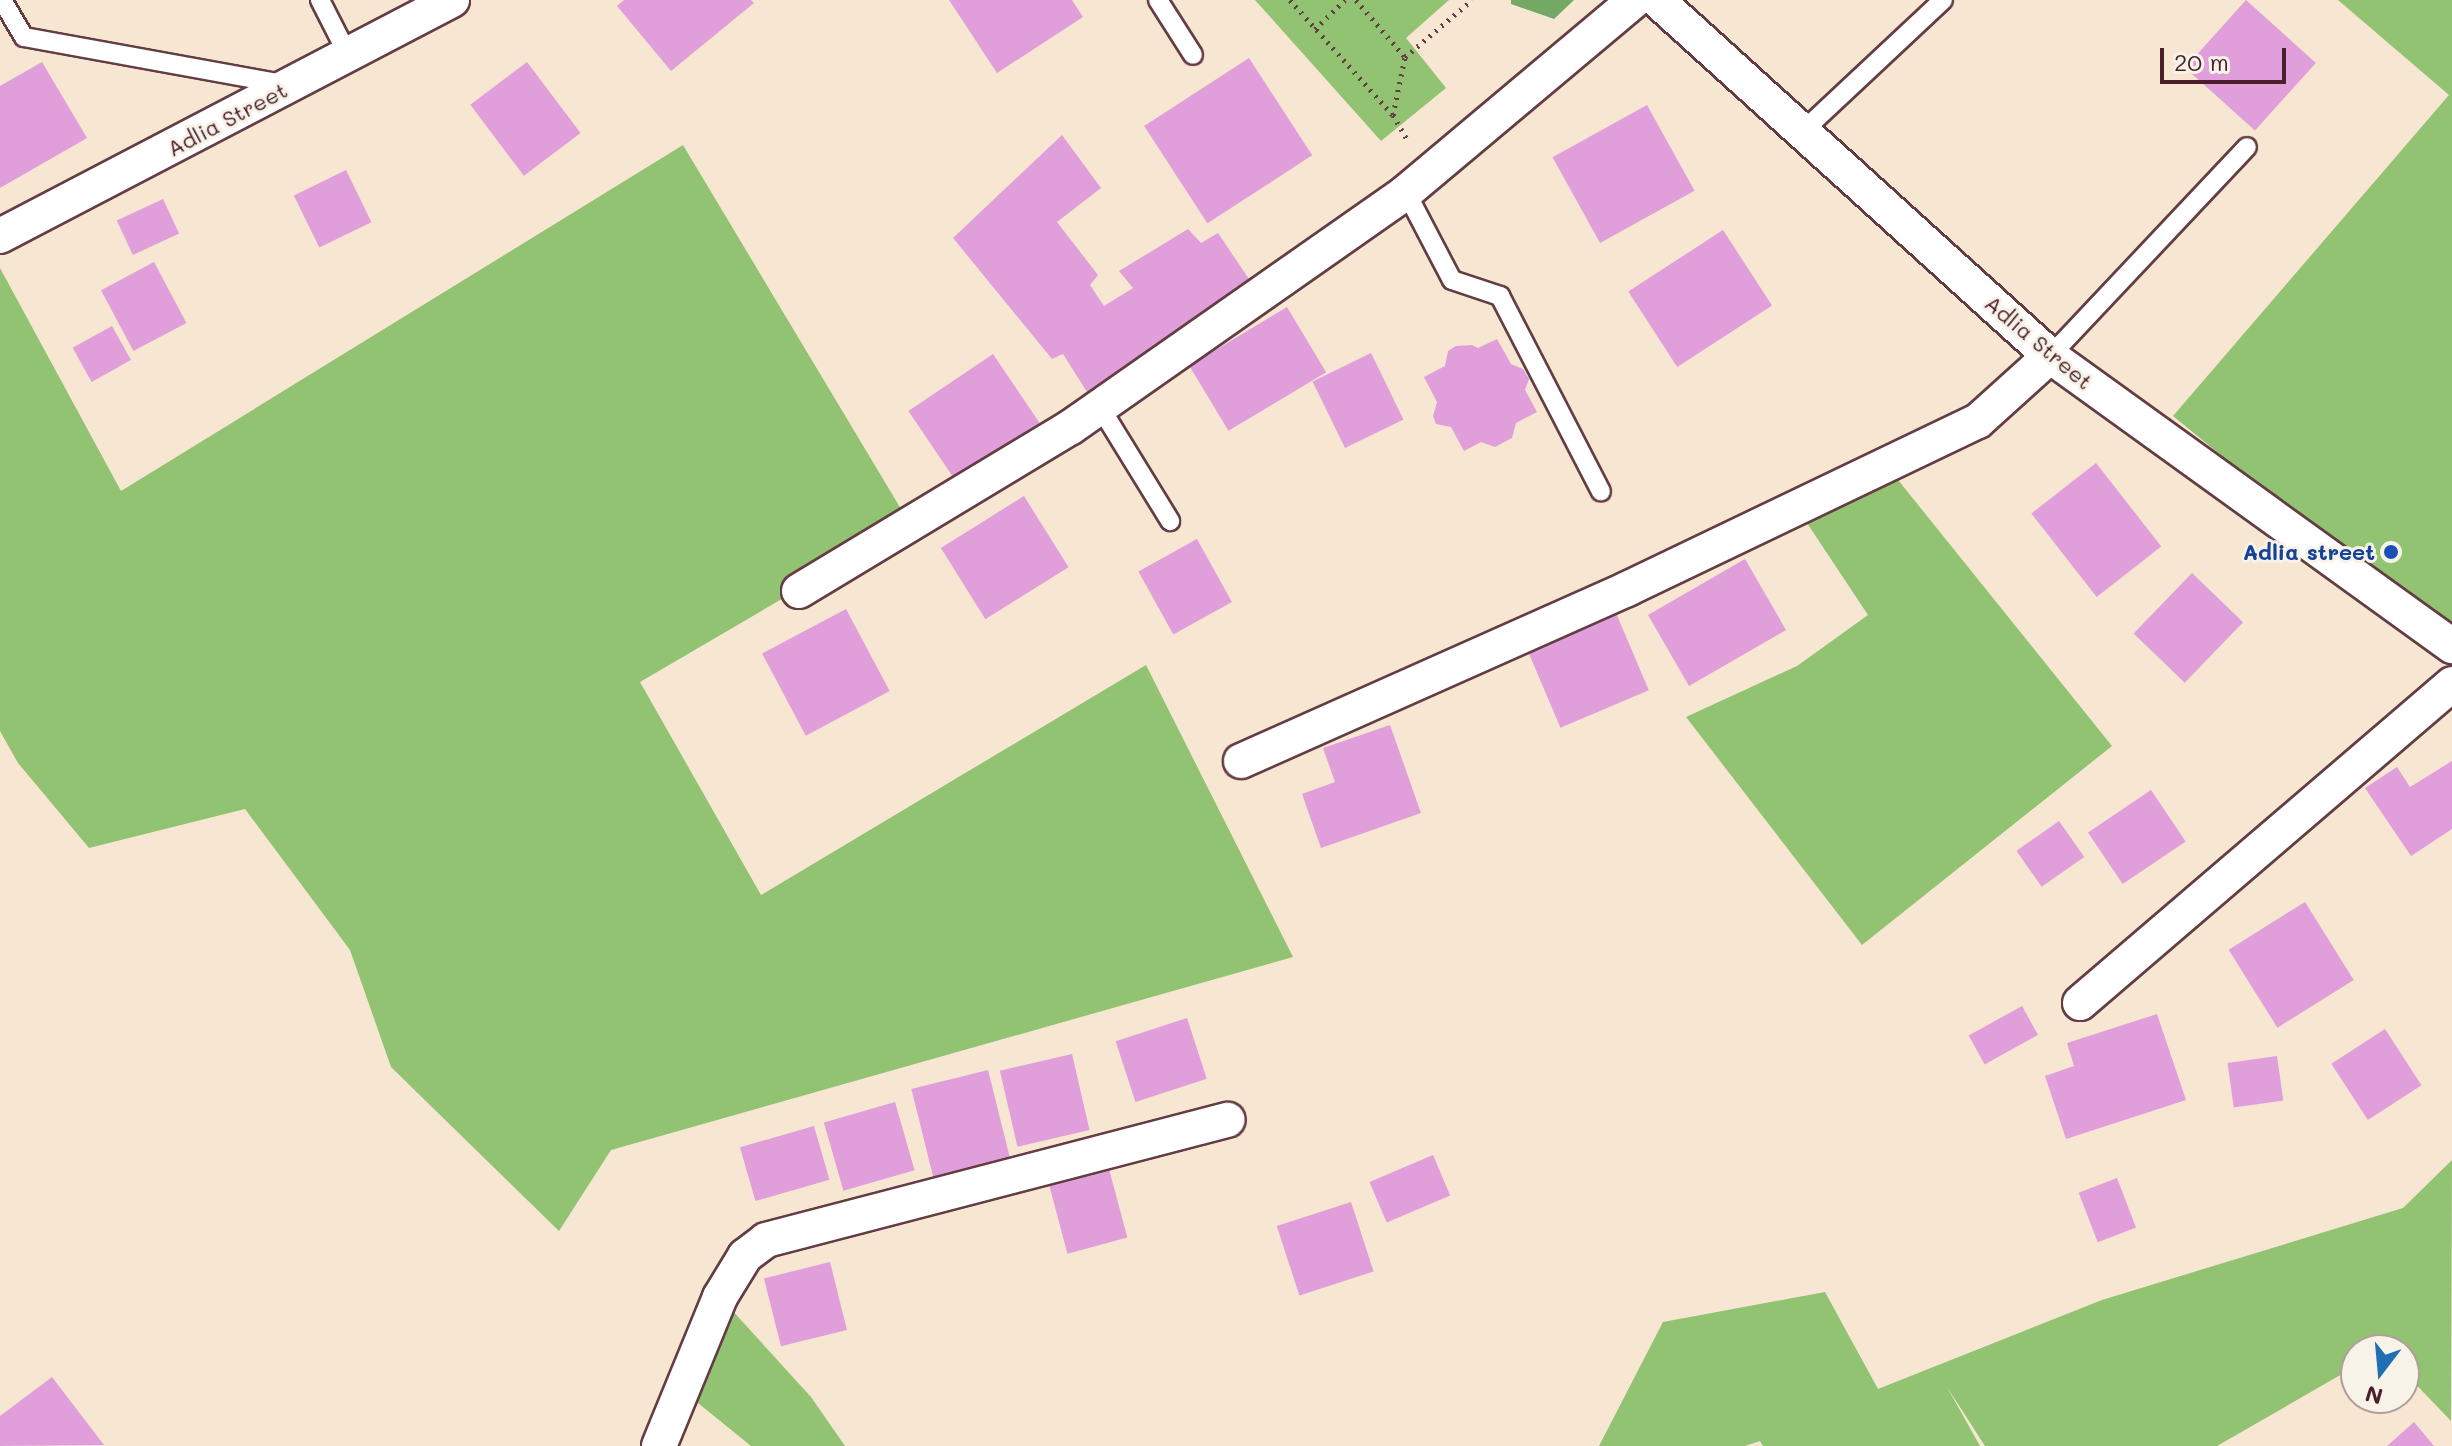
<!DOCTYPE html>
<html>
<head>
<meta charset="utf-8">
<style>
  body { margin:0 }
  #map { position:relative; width:2452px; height:1446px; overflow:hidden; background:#f6e6d2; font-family:Mali,sans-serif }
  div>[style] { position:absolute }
  .green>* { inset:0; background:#91c373 }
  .forest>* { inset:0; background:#74a965 }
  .building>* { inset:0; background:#e09fda; transform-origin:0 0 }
  .path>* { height:5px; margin-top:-2.5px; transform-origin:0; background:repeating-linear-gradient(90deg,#643d44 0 2px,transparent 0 8px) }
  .roads { filter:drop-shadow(2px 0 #643d44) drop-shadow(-2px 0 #643d44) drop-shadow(0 2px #643d44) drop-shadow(0 -2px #643d44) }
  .lane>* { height:18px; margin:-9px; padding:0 9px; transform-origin:9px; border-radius:9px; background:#fff }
  .street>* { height:34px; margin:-17px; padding:0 17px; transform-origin:17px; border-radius:17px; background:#fff }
  .dots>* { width:22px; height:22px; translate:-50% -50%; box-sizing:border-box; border:4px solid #f7f3e8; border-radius:50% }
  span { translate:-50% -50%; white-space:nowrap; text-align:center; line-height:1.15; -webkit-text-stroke:6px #f7f3e8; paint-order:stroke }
  .street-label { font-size:22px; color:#4a1f2b }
  .transit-label { font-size:22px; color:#164399; font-weight:700 }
  .right { translate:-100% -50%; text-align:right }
  .north { position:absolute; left:2340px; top:1334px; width:80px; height:80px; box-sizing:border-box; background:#f7f3e8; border:2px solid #b29e9c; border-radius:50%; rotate:196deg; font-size:22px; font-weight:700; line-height:32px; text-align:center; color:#4a1f2b }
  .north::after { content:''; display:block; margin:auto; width:28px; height:36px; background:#1f6fb2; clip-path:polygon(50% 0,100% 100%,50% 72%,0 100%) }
  .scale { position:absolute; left:2160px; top:48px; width:126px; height:36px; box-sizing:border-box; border:4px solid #4a1f2b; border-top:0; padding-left:10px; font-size:24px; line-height:28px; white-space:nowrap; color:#4a1f2b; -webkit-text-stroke:6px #f7f3e8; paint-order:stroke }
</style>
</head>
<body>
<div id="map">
  <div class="green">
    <i style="clip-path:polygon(1255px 0,1449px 0,1406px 38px,1446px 88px,1381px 141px)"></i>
    <i style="clip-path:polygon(2338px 0,2452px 0,2452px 644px,2173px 416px,2449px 95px)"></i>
    <i style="clip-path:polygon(683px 145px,910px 524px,640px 682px,761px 895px,1146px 665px,1293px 957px,611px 1150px,559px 1231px,391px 1067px,350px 950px,245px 809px,89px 848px,18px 763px,0 731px,0 268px,121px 491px)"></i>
    <i style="clip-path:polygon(1886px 465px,2112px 746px,1862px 945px,1686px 717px,1797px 666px,1868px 615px,1797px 508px)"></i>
    <i style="clip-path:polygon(2452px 1160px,2451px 1421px,2404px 1372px,2404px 1350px,2356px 1350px,2356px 1366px,2217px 1446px,1985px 1446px,1947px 1387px,1980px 1446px,1763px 1446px,1760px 1441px,1745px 1446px,1599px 1446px,1663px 1322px,1825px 1292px,1878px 1389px,2102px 1300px,2403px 1208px)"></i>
    <i style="clip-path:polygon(720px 1297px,811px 1397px,845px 1446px,751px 1446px,682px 1390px)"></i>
  </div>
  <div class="forest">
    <i style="clip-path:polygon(1511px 0,1574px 0,1554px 19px,1511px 4px)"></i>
  </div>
  <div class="building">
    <i style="clip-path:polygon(624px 0,751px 0,754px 3px,671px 71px,617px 6px)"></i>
    <i style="clip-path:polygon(949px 0,1072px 0,1083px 17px,997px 73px)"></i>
    <i style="left:2246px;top:0;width:94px;height:91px;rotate:42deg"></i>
    <i style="left:1249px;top:58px;width:116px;height:125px;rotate:57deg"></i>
    <i style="clip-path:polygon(42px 62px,87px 138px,0 188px,0 86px)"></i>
    <i style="left:527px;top:62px;width:89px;height:71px;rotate:53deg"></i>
    <i style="left:1647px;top:105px;width:98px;height:108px;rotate:61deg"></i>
    <i style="clip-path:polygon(1062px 135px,1101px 188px,1057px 222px,1098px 275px,1090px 285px,1104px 306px,1133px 288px,1119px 271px,1188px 229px,1201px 243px,1218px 233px,1253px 285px,1087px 392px,1063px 354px,1052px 359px,953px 238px)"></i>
    <i style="left:346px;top:170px;width:58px;height:58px;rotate:64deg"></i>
    <i style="left:163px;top:199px;width:38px;height:51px;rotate:65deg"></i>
    <i style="left:1723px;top:230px;width:90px;height:113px;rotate:57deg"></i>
    <i style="left:154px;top:262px;width:69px;height:60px;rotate:62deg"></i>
    <i style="left:1287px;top:307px;width:76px;height:114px;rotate:59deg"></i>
    <i style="left:112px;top:326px;width:39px;height:45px;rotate:61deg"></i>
    <i style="clip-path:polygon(1497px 339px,1511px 364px,1523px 369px,1529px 379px,1525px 390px,1537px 412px,1516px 423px,1512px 438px,1495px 447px,1481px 442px,1464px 451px,1451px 427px,1436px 424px,1433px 416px,1437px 402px,1424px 377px,1445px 366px,1448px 351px,1456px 346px,1472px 345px,1478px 348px)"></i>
    <i style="left:1371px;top:353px;width:74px;height:65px;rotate:64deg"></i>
    <i style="left:993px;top:354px;width:83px;height:102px;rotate:56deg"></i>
    <i style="left:2096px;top:463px;width:106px;height:82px;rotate:52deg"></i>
    <i style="left:1024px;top:496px;width:84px;height:98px;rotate:58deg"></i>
    <i style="left:1197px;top:539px;width:72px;height:67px;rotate:61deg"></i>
    <i style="left:1745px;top:559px;width:82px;height:112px;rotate:60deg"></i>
    <i style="left:2192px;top:573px;width:71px;height:84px;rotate:44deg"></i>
    <i style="left:846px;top:609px;width:93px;height:95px;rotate:62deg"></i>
    <i style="left:1616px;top:613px;width:84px;height:96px;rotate:67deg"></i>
    <i style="clip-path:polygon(1390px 725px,1421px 813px,1321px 848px,1302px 794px,1335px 782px,1323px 748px)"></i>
    <i style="clip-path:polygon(2452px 761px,2452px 829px,2411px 856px,2365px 788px,2397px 767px,2410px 787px)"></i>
    <i style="left:2151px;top:790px;width:62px;height:76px;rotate:56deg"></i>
    <i style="left:2059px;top:821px;width:44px;height:52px;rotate:55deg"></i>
    <i style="left:2305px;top:902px;width:92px;height:90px;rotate:58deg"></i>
    <i style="left:2022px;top:1006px;width:33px;height:61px;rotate:61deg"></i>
    <i style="clip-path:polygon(2157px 1014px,2186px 1100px,2066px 1139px,2045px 1076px,2074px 1066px,2067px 1043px)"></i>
    <i style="left:1187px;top:1018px;width:64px;height:75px;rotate:72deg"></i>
    <i style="left:2385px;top:1029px;width:67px;height:64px;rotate:57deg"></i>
    <i style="left:1072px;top:1054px;width:78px;height:74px;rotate:77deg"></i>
    <i style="left:2277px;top:1056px;width:45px;height:50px;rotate:82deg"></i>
    <i style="left:988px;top:1070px;width:91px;height:79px;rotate:76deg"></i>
    <i style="left:895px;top:1102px;width:71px;height:74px;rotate:74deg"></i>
    <i style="left:814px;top:1126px;width:56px;height:77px;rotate:74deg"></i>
    <i style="left:1433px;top:1155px;width:44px;height:69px;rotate:67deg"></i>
    <i style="left:1109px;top:1169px;width:71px;height:62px;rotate:75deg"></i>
    <i style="left:2117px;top:1178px;width:53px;height:41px;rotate:69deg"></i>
    <i style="left:1351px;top:1202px;width:73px;height:78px;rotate:72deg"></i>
    <i style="left:830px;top:1262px;width:70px;height:68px;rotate:76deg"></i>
    <i style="clip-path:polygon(52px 1377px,104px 1445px,0 1446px,0 1416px)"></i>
    <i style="clip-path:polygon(2414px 1422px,2434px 1446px,2387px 1446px)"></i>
  </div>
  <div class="path">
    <i style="left:1290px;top:0;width:154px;rotate:48.2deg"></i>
    <i style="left:1393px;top:115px;width:30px;rotate:60deg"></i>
    <i style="left:1356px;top:0;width:75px;rotate:49.3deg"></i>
    <i style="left:1315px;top:29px;width:42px;rotate:-44deg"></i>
    <i style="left:1393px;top:115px;width:59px;rotate:-78.3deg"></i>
    <i style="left:1405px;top:57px;width:88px;rotate:-40.4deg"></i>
  </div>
  <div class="roads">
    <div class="lane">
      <i style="left:2px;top:0;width:43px;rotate:59.3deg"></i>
      <i style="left:24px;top:37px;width:263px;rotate:10.3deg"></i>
      <i style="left:320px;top:0;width:62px;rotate:63deg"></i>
      <i style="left:1158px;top:0;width:65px;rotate:57.5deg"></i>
      <i style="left:1802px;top:132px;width:193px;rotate:-43.1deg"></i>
      <i style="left:1406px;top:192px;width:99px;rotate:62.4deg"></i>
      <i style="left:1452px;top:280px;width:51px;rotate:18.4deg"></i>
      <i style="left:1500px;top:296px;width:220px;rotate:62.7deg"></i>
      <i style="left:2050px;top:356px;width:287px;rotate:-46.7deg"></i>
      <i style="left:1100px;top:407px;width:134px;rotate:58.4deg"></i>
    </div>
    <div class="street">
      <i style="left:1657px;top:0;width:530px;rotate:42.17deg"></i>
      <i style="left:2050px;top:356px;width:496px;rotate:35.8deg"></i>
      <i style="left:0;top:236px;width:510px;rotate:-27.57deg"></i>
      <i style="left:799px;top:591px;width:318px;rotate:-31.1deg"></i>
      <i style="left:1071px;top:427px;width:409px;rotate:-35deg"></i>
      <i style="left:1406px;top:192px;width:299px;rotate:-40deg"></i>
      <i style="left:1241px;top:761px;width:423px;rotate:-24deg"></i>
      <i style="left:1627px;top:589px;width:389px;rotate:-25.6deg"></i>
      <i style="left:1978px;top:421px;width:97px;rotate:-42.1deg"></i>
      <i style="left:2080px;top:1003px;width:490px;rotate:-40.6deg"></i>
      <i style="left:659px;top:1446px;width:161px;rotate:-67.7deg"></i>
      <i style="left:720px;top:1297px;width:48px;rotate:-58.6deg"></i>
      <i style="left:745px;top:1256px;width:26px;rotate:-37deg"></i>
      <i style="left:766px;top:1240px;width:477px;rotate:-14.6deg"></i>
    </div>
  </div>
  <div class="dots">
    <i style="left:2391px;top:552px;background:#1a4fb4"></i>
  </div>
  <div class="street-label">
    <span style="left:227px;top:119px;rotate:-28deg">Adlia Street</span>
    <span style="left:2039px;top:342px;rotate:40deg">Adlia Street</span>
  </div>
  <div class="transit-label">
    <span class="right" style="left:2375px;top:552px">Adlia street</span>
  </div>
  <div class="north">N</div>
  <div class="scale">20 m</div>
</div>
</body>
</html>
